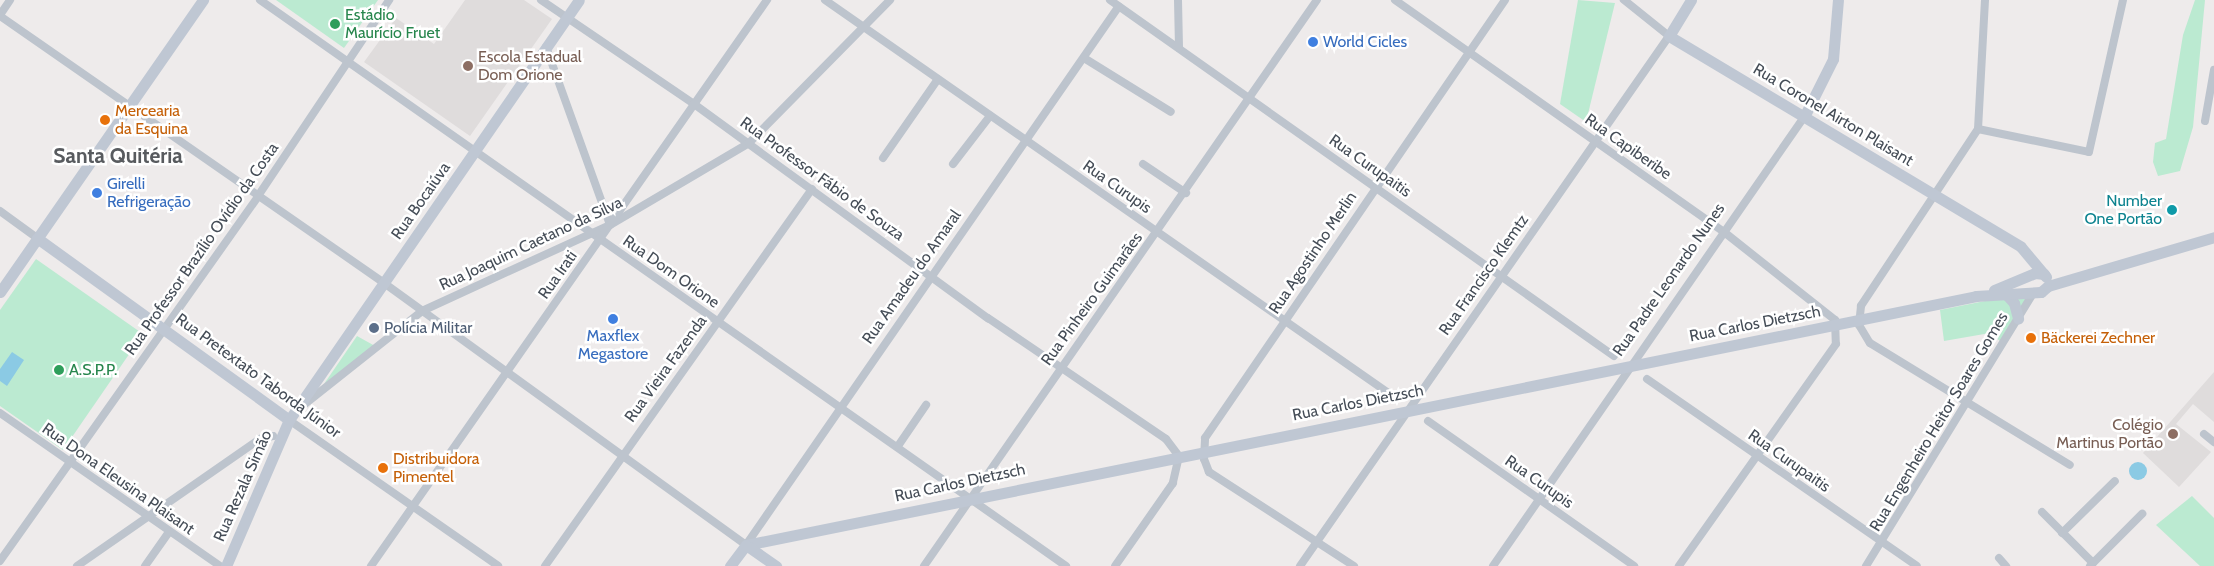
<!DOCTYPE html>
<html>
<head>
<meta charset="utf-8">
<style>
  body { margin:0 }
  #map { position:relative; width:2214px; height:566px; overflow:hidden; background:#eeebeb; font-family:Cabin,sans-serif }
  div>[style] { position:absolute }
  .education>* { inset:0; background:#dfdcdc }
  .green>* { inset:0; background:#bbead1 }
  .water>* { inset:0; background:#8bcae4 }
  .round { border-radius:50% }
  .street>* { height:8px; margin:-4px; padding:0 4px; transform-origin:4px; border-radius:4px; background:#bdc4cd }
  .secondary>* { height:11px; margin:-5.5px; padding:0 5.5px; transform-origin:5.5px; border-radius:5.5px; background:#bfc7d3 }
  .dots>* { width:14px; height:14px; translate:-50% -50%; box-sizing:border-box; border:2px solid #fff; border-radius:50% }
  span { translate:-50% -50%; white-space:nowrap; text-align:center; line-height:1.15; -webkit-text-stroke:5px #fff; paint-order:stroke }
  .leisure-label { font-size:16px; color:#27864d }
  .left { translate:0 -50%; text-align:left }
  .shop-label { font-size:16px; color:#366cbe }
  .education-label { font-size:16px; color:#785e54 }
  .right { translate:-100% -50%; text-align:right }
  .food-label { font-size:16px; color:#c56008 }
  .street-label { font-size:16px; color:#454d57 }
  .culture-label { font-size:16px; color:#0d838f }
  .service-label { font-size:16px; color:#4e5e75 }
  .district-label { font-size:21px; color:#585b5f; font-weight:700 }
</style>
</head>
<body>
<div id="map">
  <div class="education">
    <i style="clip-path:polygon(465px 0,524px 0,552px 19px,470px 136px,364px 62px,396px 18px,434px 44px)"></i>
    <i style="clip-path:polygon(2214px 372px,2214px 422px,2193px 404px,2176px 424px,2211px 452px,2179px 487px,2143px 453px)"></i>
  </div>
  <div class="green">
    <i style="clip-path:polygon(276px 0,378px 0,344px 48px)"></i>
    <i style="clip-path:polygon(1578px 0,1615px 3px,1586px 122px,1560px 104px)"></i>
    <i style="clip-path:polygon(2195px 0,2205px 0,2193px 127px,2180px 171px,2158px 176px,2153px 162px,2155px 143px,2166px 139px,2183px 35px)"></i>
    <i style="clip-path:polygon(36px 259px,143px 334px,63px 450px,0 406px,0 310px)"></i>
    <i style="clip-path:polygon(2030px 292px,2000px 341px,1990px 333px,1944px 341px,1940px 310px)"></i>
    <i style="clip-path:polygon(357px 336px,375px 346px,324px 384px)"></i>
    <i style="clip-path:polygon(2192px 496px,2214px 518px,2214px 566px,2200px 566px,2156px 525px)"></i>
  </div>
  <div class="water">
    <i style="clip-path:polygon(12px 352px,24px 360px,7px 386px,0 381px,0 369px)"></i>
    <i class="round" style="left:2129px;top:462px;width:18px;height:18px"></i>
  </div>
  <div class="street">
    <i style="left:260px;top:0;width:985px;rotate:35.08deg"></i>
    <i style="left:541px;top:0;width:185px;rotate:34.2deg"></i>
    <i style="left:694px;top:104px;width:364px;rotate:36.1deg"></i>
    <i style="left:988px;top:318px;width:215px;rotate:34.2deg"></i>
    <i style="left:1166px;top:439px;width:21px;rotate:53deg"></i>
    <i style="left:1179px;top:456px;width:28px;rotate:103deg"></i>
    <i style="left:1173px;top:483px;width:101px;rotate:124.9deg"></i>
    <i style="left:825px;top:0;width:694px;rotate:34.9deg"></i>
    <i style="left:1110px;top:0;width:617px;rotate:35.24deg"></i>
    <i style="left:1178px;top:0;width:48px;rotate:88.8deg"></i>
    <i style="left:1395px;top:0;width:403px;rotate:35.2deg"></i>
    <i style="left:1724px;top:232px;width:142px;rotate:38.4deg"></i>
    <i style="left:1835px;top:320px;width:24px;rotate:88deg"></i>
    <i style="left:1836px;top:344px;width:272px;rotate:125.3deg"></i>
    <i style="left:1985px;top:0;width:129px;rotate:93.1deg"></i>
    <i style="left:1978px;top:129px;width:212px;rotate:123.5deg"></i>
    <i style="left:1861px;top:306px;width:19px;rotate:96deg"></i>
    <i style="left:1859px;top:325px;width:21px;rotate:59deg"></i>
    <i style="left:1870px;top:343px;width:234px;rotate:31.4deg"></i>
    <i style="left:0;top:15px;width:18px;rotate:-56deg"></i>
    <i style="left:0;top:16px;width:468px;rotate:34.8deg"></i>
    <i style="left:384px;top:283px;width:447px;rotate:35.9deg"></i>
    <i style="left:746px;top:545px;width:655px;rotate:-55.32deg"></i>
    <i style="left:546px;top:47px;width:189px;rotate:70.2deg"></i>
    <i style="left:1084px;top:58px;width:102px;rotate:31.8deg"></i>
    <i style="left:2205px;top:121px;width:52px;rotate:-80deg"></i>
    <i style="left:1978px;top:129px;width:113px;rotate:11.7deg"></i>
    <i style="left:2089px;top:152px;width:156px;rotate:-77.4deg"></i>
    <i style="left:883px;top:158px;width:96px;rotate:-55.2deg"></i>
    <i style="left:953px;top:164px;width:61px;rotate:-52.4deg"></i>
    <i style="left:1143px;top:164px;width:52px;rotate:34deg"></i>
    <i style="left:0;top:211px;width:46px;rotate:36.1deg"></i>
    <i style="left:1647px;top:379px;width:328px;rotate:34.7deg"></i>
    <i style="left:301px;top:407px;width:154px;rotate:-38.4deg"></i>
    <i style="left:422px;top:311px;width:207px;rotate:-24.6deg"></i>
    <i style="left:610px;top:225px;width:161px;rotate:-30.5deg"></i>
    <i style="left:749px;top:143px;width:201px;rotate:-45.4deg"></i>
    <i style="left:0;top:413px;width:268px;rotate:34.8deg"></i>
    <i style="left:289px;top:420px;width:255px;rotate:34.9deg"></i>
    <i style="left:1428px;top:421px;width:252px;rotate:35.1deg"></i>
    <i style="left:2204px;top:434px;width:13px;rotate:39deg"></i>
    <i style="left:898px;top:446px;width:50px;rotate:-55.7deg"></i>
    <i style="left:2042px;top:512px;width:72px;rotate:45deg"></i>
    <i style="left:2062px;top:533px;width:74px;rotate:-44.5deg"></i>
    <i style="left:1999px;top:558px;width:11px;rotate:49deg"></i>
    <i style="left:0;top:561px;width:447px;rotate:-54.7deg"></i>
    <i style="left:258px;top:196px;width:236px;rotate:-56.2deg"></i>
    <i style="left:77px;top:566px;width:223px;rotate:-34.8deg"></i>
    <i style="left:260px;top:439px;width:13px;rotate:-13deg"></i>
    <i style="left:273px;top:436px;width:6px;rotate:180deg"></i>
    <i style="left:145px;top:566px;width:42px;rotate:-54.8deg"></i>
    <i style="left:371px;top:566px;width:691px;rotate:-55.02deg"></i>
    <i style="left:545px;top:566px;width:462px;rotate:-54.7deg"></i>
    <i style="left:924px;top:566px;width:689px;rotate:-55.23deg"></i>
    <i style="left:1300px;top:566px;width:646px;rotate:-55.15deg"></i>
    <i style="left:1669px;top:36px;width:58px;rotate:-141.3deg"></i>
    <i style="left:1354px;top:566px;width:173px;rotate:-147deg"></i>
    <i style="left:1209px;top:472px;width:14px;rotate:-111deg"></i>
    <i style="left:1204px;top:459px;width:21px;rotate:-87deg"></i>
    <i style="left:1205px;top:438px;width:531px;rotate:-55.59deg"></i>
    <i style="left:1493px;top:566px;width:546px;rotate:-55.29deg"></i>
    <i style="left:1866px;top:566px;width:321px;rotate:-58.5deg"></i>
    <i style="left:2090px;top:566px;width:74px;rotate:-45deg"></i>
  </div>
  <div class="secondary">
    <i style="left:1691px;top:0;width:42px;rotate:121.4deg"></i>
    <i style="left:1669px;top:36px;width:410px;rotate:30.9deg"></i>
    <i style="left:2021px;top:247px;width:39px;rotate:50deg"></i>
    <i style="left:1804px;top:117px;width:65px;rotate:-63.4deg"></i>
    <i style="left:1833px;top:59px;width:59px;rotate:-85.2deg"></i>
    <i style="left:37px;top:238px;width:311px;rotate:35.8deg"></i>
    <i style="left:1994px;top:290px;width:44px;rotate:-22.5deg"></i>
    <i style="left:2035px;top:273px;width:9px;rotate:6deg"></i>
    <i style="left:0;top:292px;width:356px;rotate:-55.2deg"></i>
    <i style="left:2005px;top:293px;width:13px;rotate:48deg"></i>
    <i style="left:2014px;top:303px;width:16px;rotate:75deg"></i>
    <i style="left:746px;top:545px;width:1255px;rotate:-11.44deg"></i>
    <i style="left:1976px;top:296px;width:65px;rotate:-3.5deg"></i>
    <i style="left:2041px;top:292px;width:9px;rotate:-41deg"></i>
    <i style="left:2048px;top:286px;width:173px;rotate:-16.4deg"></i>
    <i style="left:746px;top:545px;width:37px;rotate:35deg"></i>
    <i style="left:226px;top:566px;width:159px;rotate:-66.7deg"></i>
    <i style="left:289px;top:420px;width:510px;rotate:-55.38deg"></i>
    <i style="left:730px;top:566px;width:26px;rotate:-53deg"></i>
  </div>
  <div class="dots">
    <i style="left:335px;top:24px;background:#2e9e5b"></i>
    <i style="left:1313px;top:42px;background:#3f7fe0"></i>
    <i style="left:468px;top:66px;background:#8d6e63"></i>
    <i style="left:105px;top:120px;background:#e8710a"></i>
    <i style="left:97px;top:193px;background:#3f7fe0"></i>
    <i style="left:2172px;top:210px;background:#0f9aa8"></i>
    <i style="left:613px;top:319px;background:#3f7fe0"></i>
    <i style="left:374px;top:328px;background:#5c6f8a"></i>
    <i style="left:2031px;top:338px;background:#e8710a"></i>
    <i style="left:59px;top:370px;background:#2e9e5b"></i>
    <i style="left:2173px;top:434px;background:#8d6e63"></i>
    <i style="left:383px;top:468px;background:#e8710a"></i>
  </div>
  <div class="leisure-label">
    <span class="left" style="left:345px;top:24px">Estádio<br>Maurício Fruet</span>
    <span class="left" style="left:69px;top:370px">A.S.P.P.</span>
  </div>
  <div class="shop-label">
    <span class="left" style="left:1323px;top:42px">World Cicles</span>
    <span class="left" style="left:107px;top:193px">Girelli<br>Refrigeração</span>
    <span style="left:613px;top:345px">Maxflex<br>Megastore</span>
  </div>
  <div class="education-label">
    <span class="left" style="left:478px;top:66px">Escola Estadual<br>Dom Orione</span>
    <span class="right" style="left:2163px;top:434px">Colégio<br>Martinus Portão</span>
  </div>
  <div class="food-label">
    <span class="left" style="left:115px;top:120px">Mercearia<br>da Esquina</span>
    <span class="left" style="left:2041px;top:338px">Bäckerei Zechner</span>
    <span class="left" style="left:393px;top:468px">Distribuidora<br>Pimentel</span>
  </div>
  <div class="street-label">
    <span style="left:1833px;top:115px;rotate:31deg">Rua Coronel Airton Plaisant</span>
    <span style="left:1628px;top:147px;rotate:35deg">Rua Capiberibe</span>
    <span style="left:1370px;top:166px;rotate:35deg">Rua Curupaitis</span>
    <span style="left:822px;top:179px;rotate:36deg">Rua Professor Fábio de Souza</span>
    <span style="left:1117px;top:187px;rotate:35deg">Rua Curupis</span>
    <span style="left:421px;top:201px;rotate:-55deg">Rua Bocaiúva</span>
    <span style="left:531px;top:244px;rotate:-25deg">Rua Joaquim Caetano da Silva</span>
    <span style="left:202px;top:249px;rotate:-55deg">Rua Professor Brazílio Ovídio da Costa</span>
    <span style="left:1313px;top:253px;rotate:-56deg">Rua Agostinho Merlin</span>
    <span style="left:671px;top:272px;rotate:35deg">Rua Dom Orione</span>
    <span style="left:558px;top:275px;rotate:-55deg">Rua Irati</span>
    <span style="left:1484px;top:275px;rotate:-55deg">Rua Francisco Klemtz</span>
    <span style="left:912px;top:277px;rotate:-55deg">Rua Amadeu do Amaral</span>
    <span style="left:1669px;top:280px;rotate:-55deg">Rua Padre Leonardo Nunes</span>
    <span style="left:1092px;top:299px;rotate:-54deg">Rua Pinheiro Guimarães</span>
    <span style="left:1755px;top:324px;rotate:-11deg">Rua Carlos Dietzsch</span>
    <span style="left:666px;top:369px;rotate:-54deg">Rua Vieira Fazenda</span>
    <span style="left:258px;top:376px;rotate:36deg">Rua Pretextato Taborda Júnior</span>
    <span style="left:1358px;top:403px;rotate:-11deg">Rua Carlos Dietzsch</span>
    <span style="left:1939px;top:422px;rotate:-59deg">Rua Engenheiro Heitor Soares Gomes</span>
    <span style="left:1789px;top:461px;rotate:35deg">Rua Curupaitis</span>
    <span style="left:118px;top:479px;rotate:35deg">Rua Dona Eleusina Plaisant</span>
    <span style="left:1539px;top:482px;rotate:35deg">Rua Curupis</span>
    <span style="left:960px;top:483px;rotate:-12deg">Rua Carlos Dietzsch</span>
    <span style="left:243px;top:486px;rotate:-66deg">Rua Rezala Simão</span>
  </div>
  <div class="culture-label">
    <span class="right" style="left:2162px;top:210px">Number<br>One Portão</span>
  </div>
  <div class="service-label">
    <span class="left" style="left:384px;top:328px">Polícia Militar</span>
  </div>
  <div class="district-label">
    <span style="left:118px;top:156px">Santa Quitéria</span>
  </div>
</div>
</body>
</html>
